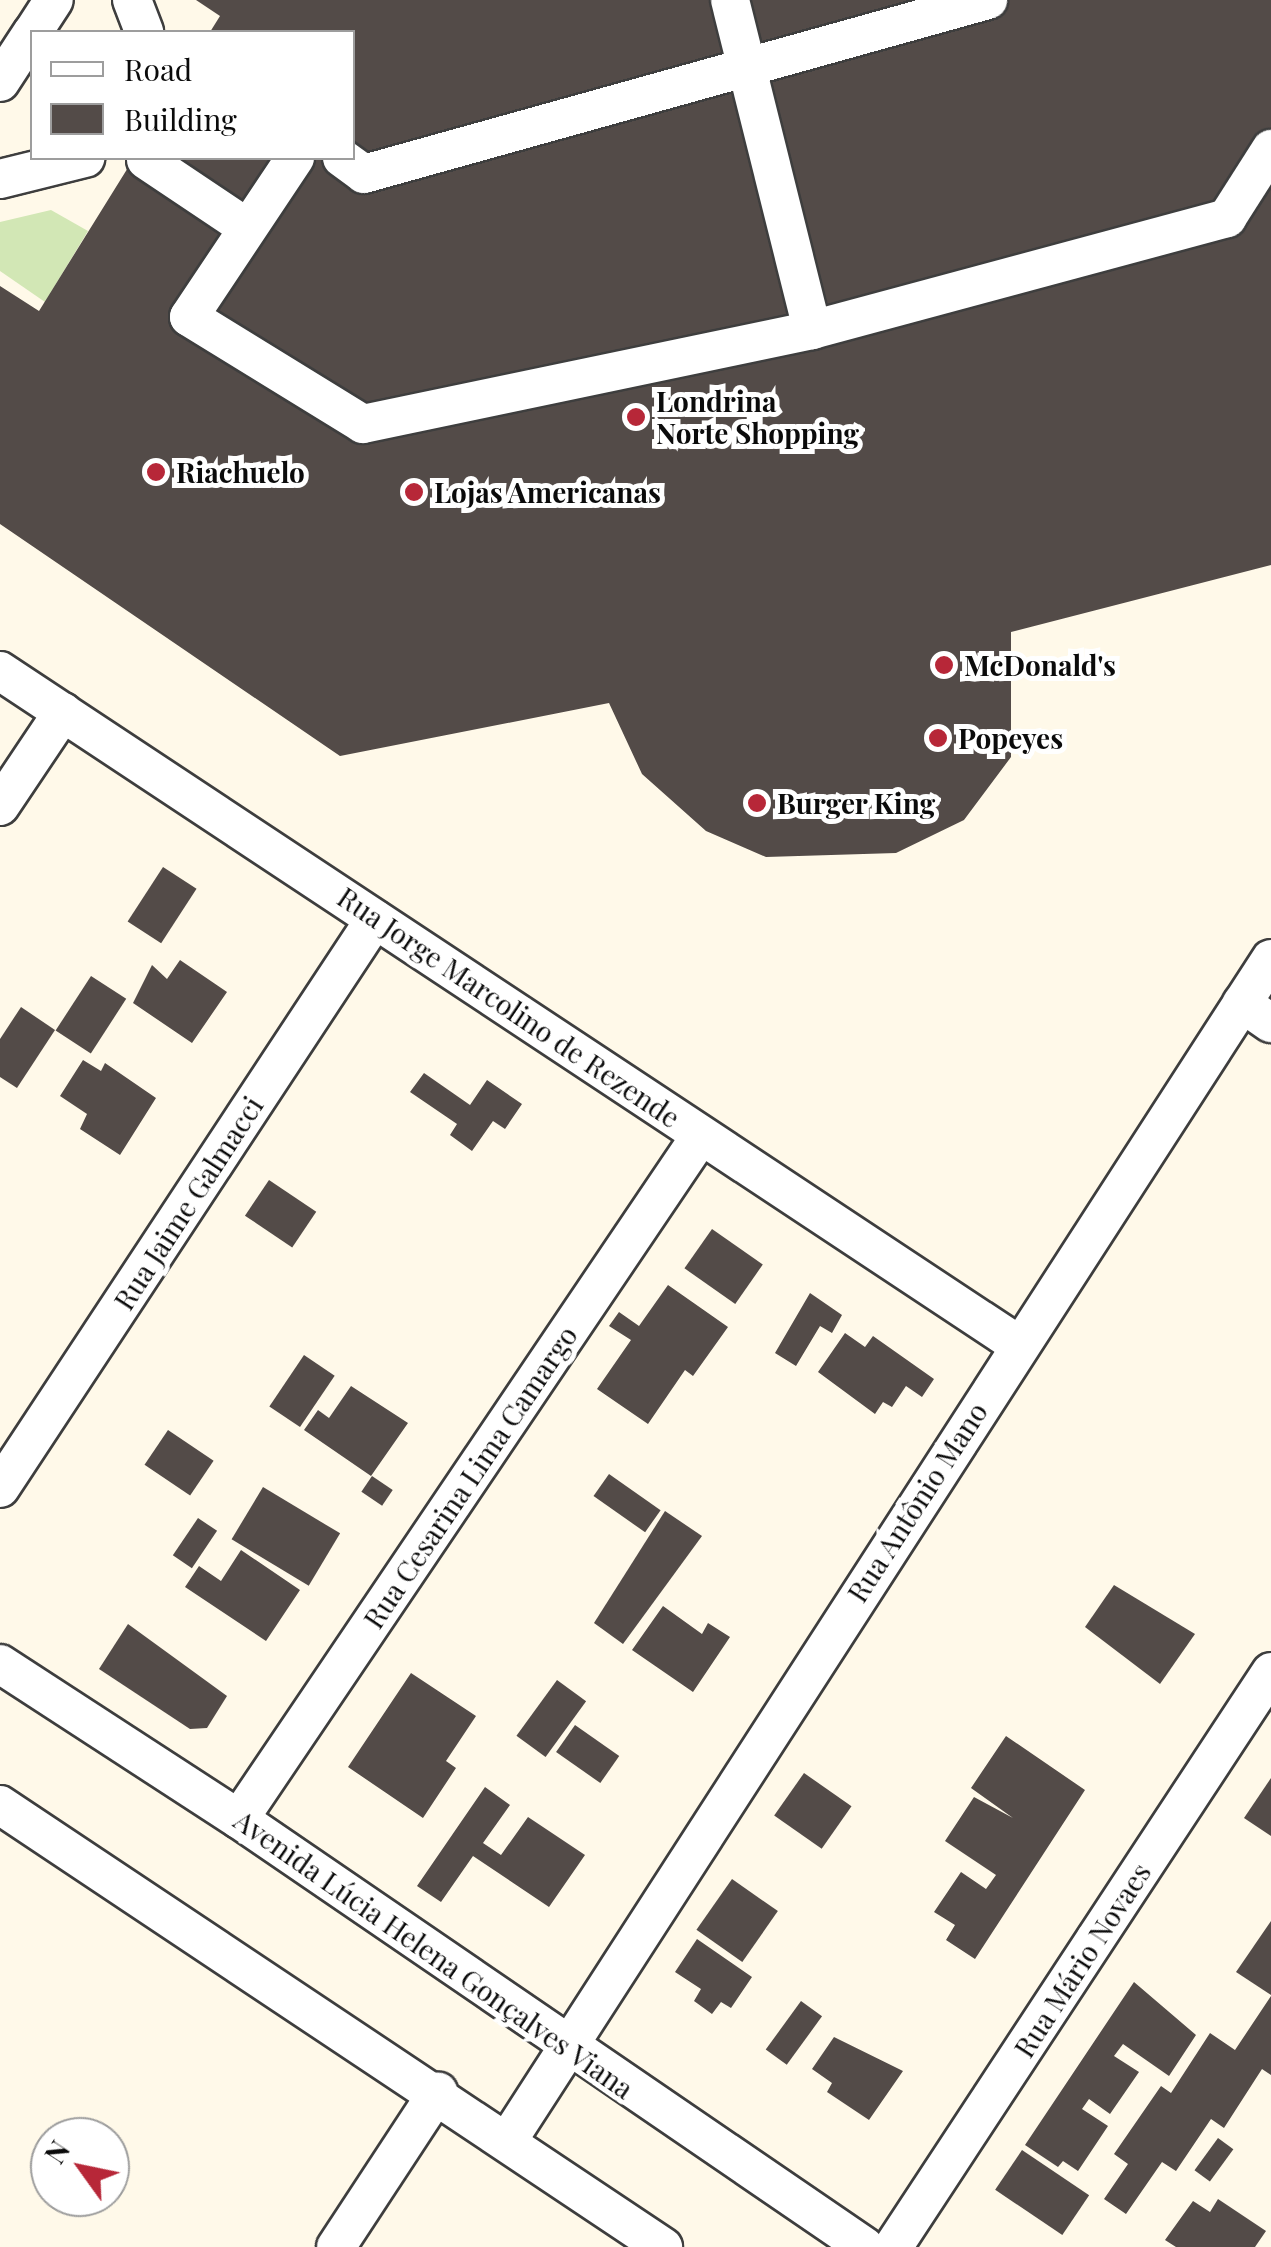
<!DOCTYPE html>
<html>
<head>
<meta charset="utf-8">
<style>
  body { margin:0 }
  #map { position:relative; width:1271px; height:2247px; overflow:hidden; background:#fff9e9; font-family:"Playfair Display",serif }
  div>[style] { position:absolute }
  .green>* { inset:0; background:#d2e7b5 }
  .building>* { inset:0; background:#534b48; transform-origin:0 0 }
  .roads { filter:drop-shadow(2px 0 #3e3e3e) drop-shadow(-2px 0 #3e3e3e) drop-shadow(0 2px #3e3e3e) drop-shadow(0 -2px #3e3e3e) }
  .minor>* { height:38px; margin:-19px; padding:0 19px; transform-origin:19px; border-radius:19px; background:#fff }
  .dots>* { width:28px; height:28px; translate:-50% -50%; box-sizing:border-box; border:5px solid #fff; border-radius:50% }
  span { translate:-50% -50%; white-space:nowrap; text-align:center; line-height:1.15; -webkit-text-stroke:10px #fff; paint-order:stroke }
  .poi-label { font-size:28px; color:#0b0b0b; font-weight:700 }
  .left { translate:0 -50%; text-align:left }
  .street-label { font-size:28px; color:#0b0b0b }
  .legend { position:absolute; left:30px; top:30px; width:325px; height:130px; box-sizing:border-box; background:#fff; border:2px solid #9d9d9d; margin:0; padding:12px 18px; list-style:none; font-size:30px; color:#0b0b0b }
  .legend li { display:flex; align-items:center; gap:20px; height:50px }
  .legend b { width:50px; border:2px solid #9d9d9d }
  .north { position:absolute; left:30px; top:2117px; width:100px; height:100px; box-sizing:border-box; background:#fff; border:2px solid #9d9d9d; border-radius:50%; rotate:303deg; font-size:28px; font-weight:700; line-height:40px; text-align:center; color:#0b0b0b }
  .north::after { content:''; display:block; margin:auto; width:35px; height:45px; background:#b72738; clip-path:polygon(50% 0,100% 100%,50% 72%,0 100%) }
</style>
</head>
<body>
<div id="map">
  <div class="green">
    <i style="clip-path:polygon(51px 210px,88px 231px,45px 302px,0 271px,0 222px)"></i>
  </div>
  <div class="building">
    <i style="clip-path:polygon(196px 0,1271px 0,1271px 565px,1011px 632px,1011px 757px,964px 820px,896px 853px,766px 857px,706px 831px,642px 774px,609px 703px,340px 756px,0 524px,0 286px,39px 311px,134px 158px,352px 158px,352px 32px,210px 32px,220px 16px)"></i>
    <i style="left:163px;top:867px;width:40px;height:65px;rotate:33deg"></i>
    <i style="clip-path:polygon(180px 960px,227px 992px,192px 1043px,133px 1003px,152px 965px,167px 979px)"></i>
    <i style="left:91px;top:976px;width:42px;height:65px;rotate:33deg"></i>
    <i style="clip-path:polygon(21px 1007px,55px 1030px,17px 1088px,0 1077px,0 1039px)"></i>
    <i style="clip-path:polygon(83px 1060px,101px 1071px,105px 1063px,156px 1098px,120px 1155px,80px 1129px,87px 1114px,60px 1096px)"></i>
    <i style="clip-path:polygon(424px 1073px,470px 1105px,487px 1080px,522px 1104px,505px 1129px,493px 1121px,472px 1151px,450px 1135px,457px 1124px,410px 1092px)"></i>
    <i style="left:269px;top:1180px;width:57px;height:43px;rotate:34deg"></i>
    <i style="left:712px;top:1229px;width:62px;height:48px;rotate:35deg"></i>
    <i style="clip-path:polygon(668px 1285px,728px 1327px,693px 1376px,685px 1370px,648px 1424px,597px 1389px,631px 1340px,609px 1326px,619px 1312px,639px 1326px)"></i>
    <i style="clip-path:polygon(810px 1293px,842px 1315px,832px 1333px,820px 1326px,796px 1366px,775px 1353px)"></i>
    <i style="clip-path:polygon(845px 1333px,865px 1347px,873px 1336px,934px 1379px,922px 1397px,906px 1386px,892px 1407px,883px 1402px,875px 1414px,818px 1372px)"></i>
    <i style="left:304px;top:1355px;width:37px;height:62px;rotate:34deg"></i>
    <i style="clip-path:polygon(351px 1386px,408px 1423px,371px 1476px,304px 1430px,318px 1410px,329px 1418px)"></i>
    <i style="left:168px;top:1430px;width:55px;height:42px;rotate:34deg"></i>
    <i style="left:609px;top:1474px;width:63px;height:27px;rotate:35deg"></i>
    <i style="left:372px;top:1476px;width:25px;height:19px;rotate:34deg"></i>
    <i style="left:263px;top:1487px;width:90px;height:61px;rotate:31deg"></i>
    <i style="clip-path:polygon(665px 1511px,702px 1536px,623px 1644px,594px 1623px)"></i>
    <i style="left:198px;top:1518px;width:23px;height:45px;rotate:34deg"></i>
    <i style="clip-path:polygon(241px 1550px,300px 1590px,266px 1641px,185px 1587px,199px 1566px,221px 1581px)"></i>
    <i style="clip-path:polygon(1114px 1585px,1195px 1634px,1160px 1684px,1085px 1627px)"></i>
    <i style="clip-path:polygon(663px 1606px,702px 1634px,708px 1623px,730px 1637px,693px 1692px,632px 1650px)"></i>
    <i style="clip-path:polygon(128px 1624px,227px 1696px,207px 1728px,190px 1729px,99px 1669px)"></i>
    <i style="clip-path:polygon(411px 1673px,476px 1716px,446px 1761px,456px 1768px,423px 1818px,348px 1767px)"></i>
    <i style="left:557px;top:1680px;width:36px;height:69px;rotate:36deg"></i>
    <i style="left:575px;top:1725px;width:54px;height:33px;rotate:35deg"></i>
    <i style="clip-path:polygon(1006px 1736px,1085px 1790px,975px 1959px,946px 1940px,955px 1925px,934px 1912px,961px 1872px,986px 1889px,996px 1875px,945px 1841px,974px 1797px,1013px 1818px,971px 1788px)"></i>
    <i style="left:804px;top:1773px;width:58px;height:52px;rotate:35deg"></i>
    <i style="clip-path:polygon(1271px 1778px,1271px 1836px,1244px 1818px)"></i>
    <i style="clip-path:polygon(485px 1787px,510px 1805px,483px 1843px,501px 1855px,528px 1817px,585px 1855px,549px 1907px,473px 1856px,441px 1902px,417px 1886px)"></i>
    <i style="left:732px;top:1879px;width:56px;height:62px;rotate:35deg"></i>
    <i style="clip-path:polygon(1271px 1921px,1271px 1995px,1236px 1972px)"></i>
    <i style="clip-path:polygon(697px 1939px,752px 1977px,731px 2008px,721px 2002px,712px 2014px,694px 2001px,701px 1989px,675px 1972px)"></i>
    <i style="clip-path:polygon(1134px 1982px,1196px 2035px,1169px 2076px,1123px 2044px,1114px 2056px,1139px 2072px,1110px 2114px,1089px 2099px,1082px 2109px,1108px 2126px,1078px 2171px,1063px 2161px,1058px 2167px,1025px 2145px)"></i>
    <i style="clip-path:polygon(1271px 1996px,1271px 2075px,1262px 2069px,1224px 2128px,1211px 2119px,1176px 2171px,1162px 2162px,1126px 2214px,1104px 2199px,1128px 2164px,1114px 2154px,1161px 2086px,1171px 2093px,1210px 2033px,1235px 2050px)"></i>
    <i style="left:801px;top:2001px;width:26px;height:60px;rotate:36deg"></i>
    <i style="clip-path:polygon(834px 2037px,903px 2071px,869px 2120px,827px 2092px,832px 2083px,812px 2069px)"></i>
    <i style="left:1218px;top:2138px;width:19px;height:40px;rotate:36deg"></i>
    <i style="left:1022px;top:2150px;width:81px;height:48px;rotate:34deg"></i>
    <i style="clip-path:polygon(1218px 2199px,1266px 2231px,1255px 2247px,1176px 2247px,1165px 2240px,1193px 2201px,1210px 2212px)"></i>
  </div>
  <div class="roads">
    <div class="minor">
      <i style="left:132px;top:0;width:34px;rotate:69deg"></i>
      <i style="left:730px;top:0;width:340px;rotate:76deg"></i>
      <i style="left:33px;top:32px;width:38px;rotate:-57deg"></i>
      <i style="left:0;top:82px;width:59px;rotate:-56.9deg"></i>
      <i style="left:295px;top:158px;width:191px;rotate:123.7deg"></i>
      <i style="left:189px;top:317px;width:204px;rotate:31.6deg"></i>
      <i style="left:363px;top:424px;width:459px;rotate:-11.8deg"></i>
      <i style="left:812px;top:330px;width:430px;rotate:-15.1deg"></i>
      <i style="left:1227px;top:218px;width:82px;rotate:-57.5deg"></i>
      <i style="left:342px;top:158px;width:27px;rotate:36deg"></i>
      <i style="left:364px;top:174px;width:648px;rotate:-15.58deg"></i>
      <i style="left:146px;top:160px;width:120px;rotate:33.8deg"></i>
      <i style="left:0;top:179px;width:88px;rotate:-13.9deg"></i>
      <i style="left:0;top:671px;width:1220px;rotate:33.49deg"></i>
      <i style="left:0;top:806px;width:113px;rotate:-56.2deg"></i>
      <i style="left:1242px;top:1003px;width:35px;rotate:35deg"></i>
      <i style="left:0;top:1488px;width:681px;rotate:-56.61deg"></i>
      <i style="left:0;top:1664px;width:285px;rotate:33deg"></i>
      <i style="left:239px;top:1819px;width:758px;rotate:34.36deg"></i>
      <i style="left:0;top:1805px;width:797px;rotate:33.69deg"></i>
      <i style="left:239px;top:1819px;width:825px;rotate:-55.96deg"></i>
      <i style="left:508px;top:2140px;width:1406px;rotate:-57.14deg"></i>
      <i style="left:336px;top:2247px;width:186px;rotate:-56.7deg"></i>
      <i style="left:893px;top:2247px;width:688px;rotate:-56.68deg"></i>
    </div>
  </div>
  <div class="dots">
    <i style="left:636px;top:417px;background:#b72738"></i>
    <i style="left:156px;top:472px;background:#b72738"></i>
    <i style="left:414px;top:492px;background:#b72738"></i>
    <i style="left:944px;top:665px;background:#b72738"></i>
    <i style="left:938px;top:738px;background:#b72738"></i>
    <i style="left:757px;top:803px;background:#b72738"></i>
  </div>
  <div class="poi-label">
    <span class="left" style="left:656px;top:417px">Londrina<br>Norte Shopping</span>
    <span class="left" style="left:176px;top:472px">Riachuelo</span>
    <span class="left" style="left:434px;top:492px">Lojas Americanas</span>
    <span class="left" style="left:964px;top:665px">McDonald's</span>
    <span class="left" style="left:958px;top:738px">Popeyes</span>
    <span class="left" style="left:777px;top:803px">Burger King</span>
  </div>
  <div class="street-label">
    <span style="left:509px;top:1007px;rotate:34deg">Rua Jorge Marcolino de Rezende</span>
    <span style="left:188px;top:1203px;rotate:-57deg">Rua Jaime Galmacci</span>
    <span style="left:470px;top:1477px;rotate:-56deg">Rua Cesarina Lima Camargo</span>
    <span style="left:917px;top:1502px;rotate:-57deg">Rua Antônio Mano</span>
    <span style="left:434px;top:1954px;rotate:35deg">Avenida Lúcia Helena Gonçalves Viana</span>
    <span style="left:1082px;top:1960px;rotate:-57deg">Rua Mário Novaes</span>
  </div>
  <ul class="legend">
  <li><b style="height:12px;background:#fff"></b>Road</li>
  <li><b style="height:28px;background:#534b48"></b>Building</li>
  </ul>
  <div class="north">N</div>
</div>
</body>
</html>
